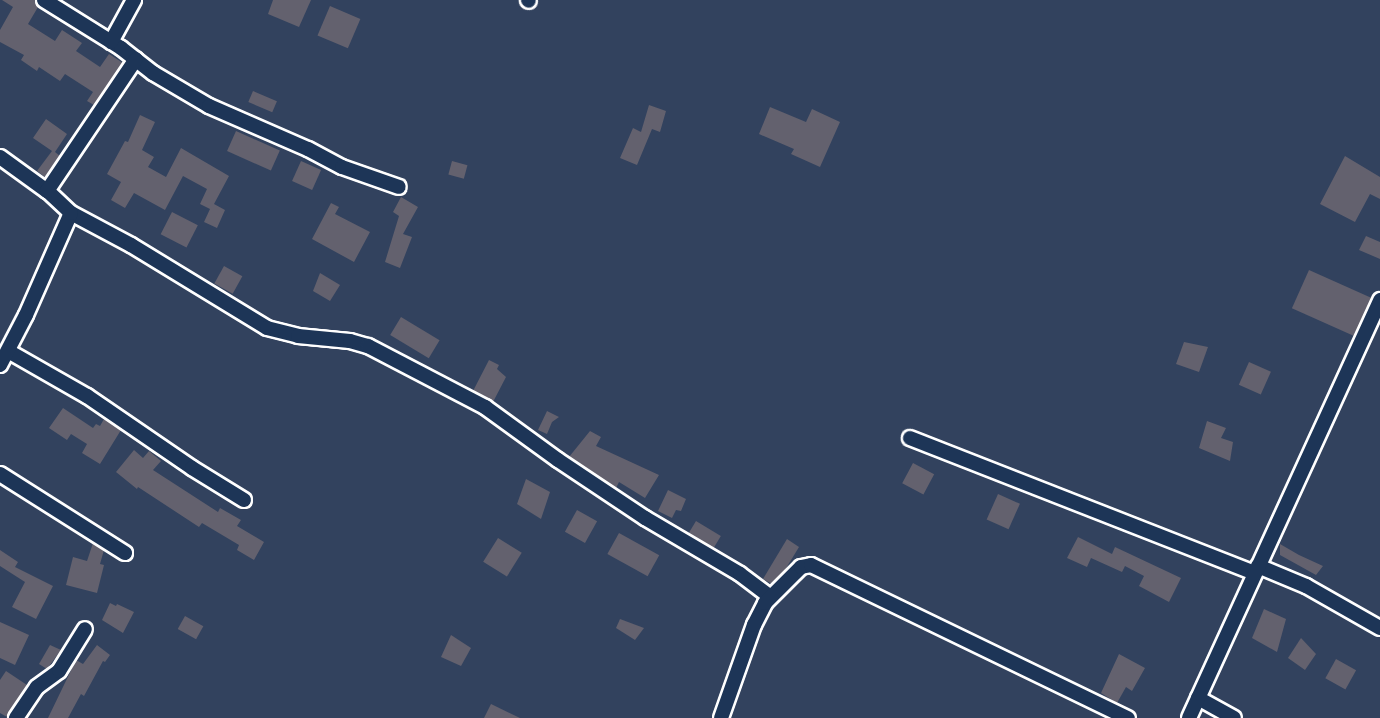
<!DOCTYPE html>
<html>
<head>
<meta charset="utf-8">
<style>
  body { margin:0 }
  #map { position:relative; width:1380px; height:718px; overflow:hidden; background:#32425e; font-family:"Balsamiq Sans",sans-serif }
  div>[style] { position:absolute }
  .building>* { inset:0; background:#63616e; transform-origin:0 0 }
  .roads { filter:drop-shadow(2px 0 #fff) drop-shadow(-2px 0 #fff) drop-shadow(0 2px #fff) drop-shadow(0 -2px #fff) }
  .street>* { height:14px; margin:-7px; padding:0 7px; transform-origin:7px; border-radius:7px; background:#1d3557 }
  span { translate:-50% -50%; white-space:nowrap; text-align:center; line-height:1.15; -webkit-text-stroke:4.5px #1d3557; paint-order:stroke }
</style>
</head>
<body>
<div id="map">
  <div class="building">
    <i style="clip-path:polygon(2px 0,35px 0,38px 7px,28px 24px,55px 41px,62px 30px,82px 43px,76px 51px,100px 67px,109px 54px,123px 63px,94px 105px,87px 101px,93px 92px,65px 74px,60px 81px,39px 67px,37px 71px,21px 60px,24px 55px,0 42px,0 30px,13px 7px)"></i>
    <i style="clip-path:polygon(273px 0,311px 0,299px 27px,268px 14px)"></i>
    <i style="left:330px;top:6px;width:33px;height:32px;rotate:23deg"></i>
    <i style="left:253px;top:91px;width:26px;height:12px;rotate:23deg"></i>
    <i style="clip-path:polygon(649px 105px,666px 111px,660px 132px,652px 129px,637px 165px,620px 158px,633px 128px,641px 132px)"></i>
    <i style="clip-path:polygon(770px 107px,806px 122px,812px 109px,840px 122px,820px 167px,791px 154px,794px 149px,759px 134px)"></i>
    <i style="clip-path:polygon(140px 115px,155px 122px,142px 150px,154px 157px,148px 167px,166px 177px,181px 148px,229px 176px,214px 204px,225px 210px,217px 228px,204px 222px,210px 209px,200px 204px,207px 189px,183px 176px,165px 210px,134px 193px,125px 208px,111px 200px,121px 182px,107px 174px,125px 141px,128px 142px)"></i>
    <i style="clip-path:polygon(46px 119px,67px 134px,55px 152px,60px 156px,45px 177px,37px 171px,52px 151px,33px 138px)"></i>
    <i style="left:236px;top:131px;width:48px;height:22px;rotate:24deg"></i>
    <i style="clip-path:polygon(1345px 156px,1380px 177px,1380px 199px,1370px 194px,1355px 222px,1320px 204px)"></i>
    <i style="left:301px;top:161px;width:22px;height:22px;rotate:24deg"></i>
    <i style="left:452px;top:161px;width:16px;height:14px;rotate:15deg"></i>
    <i style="clip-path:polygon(401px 197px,418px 207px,403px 234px,412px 237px,400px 268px,385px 262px,399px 216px,393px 212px)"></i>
    <i style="clip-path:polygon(331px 203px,339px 207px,335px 214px,370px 232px,354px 262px,312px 239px)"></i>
    <i style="left:172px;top:212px;width:29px;height:25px;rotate:27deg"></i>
    <i style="clip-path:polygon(1366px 236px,1380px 242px,1380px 259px,1359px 250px)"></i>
    <i style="left:224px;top:266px;width:21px;height:20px;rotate:29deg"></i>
    <i style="left:1309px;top:270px;width:68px;height:42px;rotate:24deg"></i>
    <i style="clip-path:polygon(320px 273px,340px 285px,330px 301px,313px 291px)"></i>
    <i style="left:401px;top:317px;width:45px;height:21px;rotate:31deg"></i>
    <i style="clip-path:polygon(1184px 342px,1208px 347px,1199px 372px,1176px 364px)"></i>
    <i style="clip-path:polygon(489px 360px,499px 365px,497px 369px,506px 377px,493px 402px,473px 391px)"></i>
    <i style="left:1249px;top:362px;width:24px;height:25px;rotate:24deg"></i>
    <i style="clip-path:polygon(63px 408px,93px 428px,96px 424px,100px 426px,104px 419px,121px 430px,100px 464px,82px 453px,87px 444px,71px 434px,67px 440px,49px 428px)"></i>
    <i style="clip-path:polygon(547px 411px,559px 417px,552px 422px,547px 434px,538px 430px)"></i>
    <i style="clip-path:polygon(1207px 421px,1226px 428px,1221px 438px,1233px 442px,1230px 461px,1199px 448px)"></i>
    <i style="clip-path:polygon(590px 431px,601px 437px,596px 446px,659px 475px,645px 498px,619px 482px,616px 488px,569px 457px)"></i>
    <i style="clip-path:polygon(134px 450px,143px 458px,149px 451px,161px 461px,153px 470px,218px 512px,220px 508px,241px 520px,237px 526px,264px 542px,254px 560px,237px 550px,239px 545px,202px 523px,199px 527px,138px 487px,137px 489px,116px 472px)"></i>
    <i style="left:913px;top:463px;width:24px;height:23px;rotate:28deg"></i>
    <i style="clip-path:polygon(526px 479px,550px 492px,541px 519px,517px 504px)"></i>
    <i style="clip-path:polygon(668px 490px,686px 499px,681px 511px,676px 510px,672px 518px,658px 511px)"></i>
    <i style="left:998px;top:494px;width:24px;height:28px;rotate:24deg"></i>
    <i style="left:577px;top:510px;width:23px;height:25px;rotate:29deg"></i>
    <i style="left:696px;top:521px;width:29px;height:14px;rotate:31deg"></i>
    <i style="left:619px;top:533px;width:46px;height:24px;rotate:29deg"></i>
    <i style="clip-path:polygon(1078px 537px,1112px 554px,1115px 547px,1181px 578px,1169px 602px,1139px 586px,1144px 576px,1125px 566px,1122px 572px,1091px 558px,1087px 567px,1067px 558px)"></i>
    <i style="left:498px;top:538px;width:28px;height:28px;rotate:32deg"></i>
    <i style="clip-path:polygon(787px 539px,799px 547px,785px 570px,772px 584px,763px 579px)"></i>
    <i style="clip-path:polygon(93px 543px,104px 550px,100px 564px,104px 565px,97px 593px,66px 585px,73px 557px,87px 561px)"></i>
    <i style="clip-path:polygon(1280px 544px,1299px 555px,1323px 566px,1316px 575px,1280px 555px)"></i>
    <i style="clip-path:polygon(0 550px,18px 562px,15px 567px,53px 586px,36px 619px,12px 607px,25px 582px,0 566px)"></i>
    <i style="clip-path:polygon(110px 603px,116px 606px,117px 604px,134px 612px,123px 633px,102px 620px)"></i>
    <i style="clip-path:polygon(1264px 609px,1286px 619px,1277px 652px,1252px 638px)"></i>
    <i style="left:185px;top:616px;width:21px;height:15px;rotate:29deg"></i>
    <i style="clip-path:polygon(620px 619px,644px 628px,635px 640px,616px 628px)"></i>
    <i style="clip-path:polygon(0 622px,29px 635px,15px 665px,0 658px)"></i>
    <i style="clip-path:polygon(451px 635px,471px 648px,461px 666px,441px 657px)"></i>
    <i style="clip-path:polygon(1301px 638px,1316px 654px,1305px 670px,1288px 658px)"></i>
    <i style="clip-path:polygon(50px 645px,61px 650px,47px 669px,39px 664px)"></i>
    <i style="clip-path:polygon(97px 645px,110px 655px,105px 662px,103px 661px,84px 696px,81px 694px,68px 718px,48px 718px,76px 660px,83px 664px)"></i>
    <i style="clip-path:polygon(1119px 654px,1145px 668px,1132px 691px,1126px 687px,1117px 703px,1101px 693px)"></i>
    <i style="left:1336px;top:659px;width:23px;height:22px;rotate:29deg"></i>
    <i style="clip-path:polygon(6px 671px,27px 685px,7px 717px,0 713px,0 680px)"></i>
    <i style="clip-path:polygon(491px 704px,520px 718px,484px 718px)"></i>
  </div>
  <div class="roads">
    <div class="street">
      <i style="left:44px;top:0;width:91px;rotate:31.9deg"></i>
      <i style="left:121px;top:48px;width:41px;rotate:38deg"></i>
      <i style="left:153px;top:73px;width:65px;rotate:30.5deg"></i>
      <i style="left:209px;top:106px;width:108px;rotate:23.5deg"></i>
      <i style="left:308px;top:149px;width:38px;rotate:28deg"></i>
      <i style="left:342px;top:167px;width:60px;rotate:19.3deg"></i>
      <i style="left:528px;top:0;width:1px;rotate:45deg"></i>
      <i style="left:111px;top:42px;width:48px;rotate:-61.3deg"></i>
      <i style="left:0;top:157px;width:58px;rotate:35.9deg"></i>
      <i style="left:71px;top:213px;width:68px;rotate:28.1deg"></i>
      <i style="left:131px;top:245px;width:159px;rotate:31.4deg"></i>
      <i style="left:267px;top:328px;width:32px;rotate:14deg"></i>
      <i style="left:298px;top:336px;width:52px;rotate:5.5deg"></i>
      <i style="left:350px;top:341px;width:19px;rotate:16deg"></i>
      <i style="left:368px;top:346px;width:132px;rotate:27.5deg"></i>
      <i style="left:485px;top:407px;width:90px;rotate:36deg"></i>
      <i style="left:558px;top:460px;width:105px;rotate:33.7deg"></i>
      <i style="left:645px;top:518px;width:110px;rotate:30.5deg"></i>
      <i style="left:740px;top:574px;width:36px;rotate:37deg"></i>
      <i style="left:8px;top:351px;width:91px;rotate:29.7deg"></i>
      <i style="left:87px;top:396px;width:127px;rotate:34.4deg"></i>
      <i style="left:192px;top:468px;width:61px;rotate:31.6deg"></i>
      <i style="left:0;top:365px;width:56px;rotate:-62.5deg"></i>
      <i style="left:26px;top:315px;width:111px;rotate:-66.2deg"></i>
      <i style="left:71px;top:213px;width:33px;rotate:-137deg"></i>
      <i style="left:47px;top:191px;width:159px;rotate:-56deg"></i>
      <i style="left:910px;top:438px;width:370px;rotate:21.4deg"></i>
      <i style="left:0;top:474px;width:148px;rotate:32.3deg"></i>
      <i style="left:1258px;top:566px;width:52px;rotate:22.6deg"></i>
      <i style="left:1306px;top:586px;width:85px;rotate:29.6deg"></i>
      <i style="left:1198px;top:698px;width:41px;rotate:29.1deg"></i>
      <i style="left:16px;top:718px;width:37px;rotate:-56deg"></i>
      <i style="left:37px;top:687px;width:27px;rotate:-36deg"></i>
      <i style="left:59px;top:671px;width:49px;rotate:-58.2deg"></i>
      <i style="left:721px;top:718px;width:99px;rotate:-70.5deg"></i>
      <i style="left:754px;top:625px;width:25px;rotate:-63deg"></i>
      <i style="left:765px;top:603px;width:51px;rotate:-45deg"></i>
      <i style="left:801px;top:567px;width:10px;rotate:-11deg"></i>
      <i style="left:811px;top:565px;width:352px;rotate:25.8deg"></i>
      <i style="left:1189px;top:718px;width:460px;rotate:-65.4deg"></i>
    </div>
  </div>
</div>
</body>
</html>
